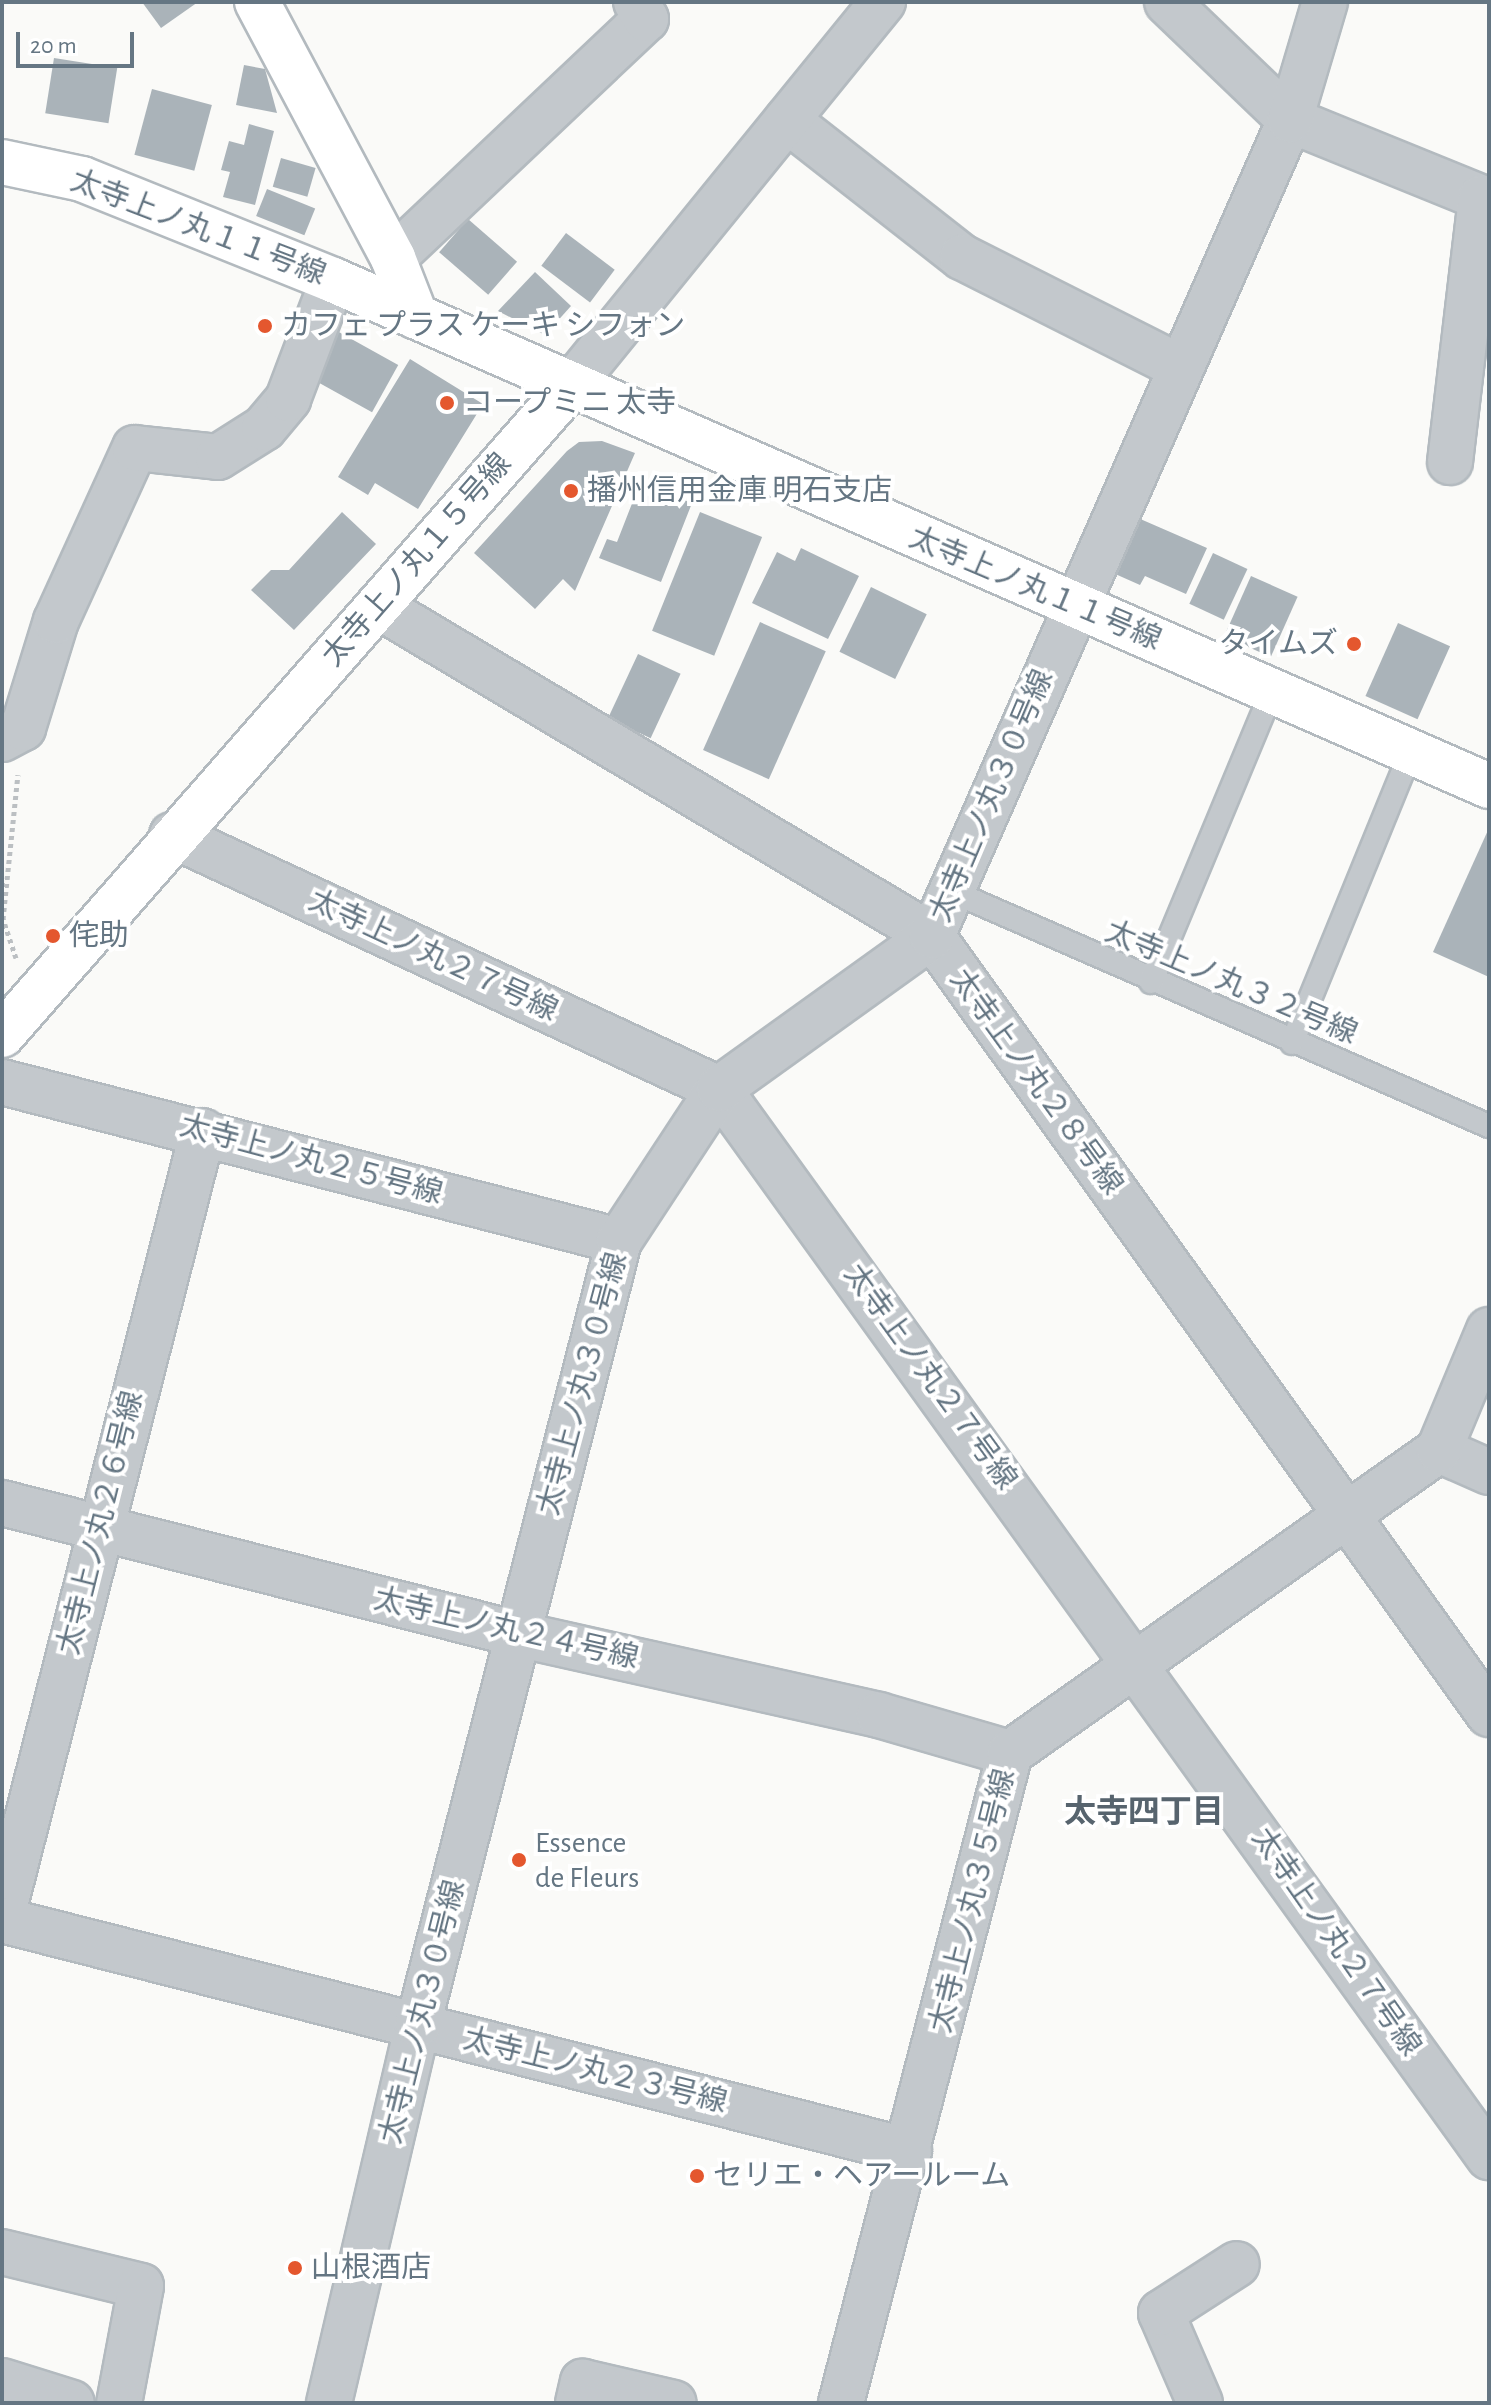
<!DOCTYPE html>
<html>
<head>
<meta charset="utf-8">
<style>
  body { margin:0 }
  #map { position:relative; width:1491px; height:2405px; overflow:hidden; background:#fafaf8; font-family:"Alegreya Sans","Noto Sans JP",sans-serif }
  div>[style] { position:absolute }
  .building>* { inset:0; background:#aab3b9; transform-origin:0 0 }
  .path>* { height:5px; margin-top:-2.5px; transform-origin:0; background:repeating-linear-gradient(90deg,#bbbfc2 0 4px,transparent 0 8px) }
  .roads { filter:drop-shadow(2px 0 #b3babf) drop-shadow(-2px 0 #b3babf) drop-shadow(0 2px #b3babf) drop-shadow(0 -2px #b3babf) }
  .lane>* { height:22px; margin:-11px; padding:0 11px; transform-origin:11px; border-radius:11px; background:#c3c8cc }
  .street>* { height:44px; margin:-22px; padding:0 22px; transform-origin:22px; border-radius:22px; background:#c3c8cc }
  .secondary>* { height:44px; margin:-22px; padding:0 22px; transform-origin:22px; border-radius:22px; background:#fff }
  .dots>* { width:22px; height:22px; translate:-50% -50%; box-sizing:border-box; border:4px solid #fff; border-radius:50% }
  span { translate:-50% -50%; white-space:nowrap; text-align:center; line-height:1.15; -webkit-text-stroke:8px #fff; paint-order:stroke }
  .street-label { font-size:30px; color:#657683 }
  .poi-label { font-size:30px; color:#657683 }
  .left { translate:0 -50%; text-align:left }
  .right { translate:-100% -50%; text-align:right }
  .neighbourhood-label { font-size:32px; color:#57646e; font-weight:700 }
  .frame { position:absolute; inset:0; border:4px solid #657683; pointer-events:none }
  .scale { position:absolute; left:16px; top:32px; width:118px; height:36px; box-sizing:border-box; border:4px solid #657683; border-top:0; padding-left:10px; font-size:24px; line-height:28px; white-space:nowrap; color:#657683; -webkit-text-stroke:6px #fff; paint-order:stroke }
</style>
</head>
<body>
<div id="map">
  <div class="building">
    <i style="clip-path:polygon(142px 2px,198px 2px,161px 28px)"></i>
    <i style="left:54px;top:58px;width:64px;height:56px;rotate:9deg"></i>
    <i style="clip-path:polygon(244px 65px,265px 69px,277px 113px,236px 105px)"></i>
    <i style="left:152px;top:89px;width:62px;height:68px;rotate:15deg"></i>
    <i style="clip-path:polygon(249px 124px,274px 131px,255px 205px,223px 197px,230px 172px,221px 170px,229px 141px,244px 145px)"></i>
    <i style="left:281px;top:158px;width:36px;height:30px;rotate:16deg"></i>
    <i style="left:267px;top:189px;width:52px;height:29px;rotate:22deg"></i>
    <i style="left:468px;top:219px;width:65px;height:44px;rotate:41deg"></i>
    <i style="left:566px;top:233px;width:61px;height:41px;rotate:37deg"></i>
    <i style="clip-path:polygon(535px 272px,571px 306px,545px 335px,498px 311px)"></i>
    <i style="left:337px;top:331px;width:70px;height:54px;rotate:29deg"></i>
    <i style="clip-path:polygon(410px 359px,483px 404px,418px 509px,375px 483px,368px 495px,338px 477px)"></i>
    <i style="clip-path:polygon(602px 441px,635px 453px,575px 591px,563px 579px,535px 609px,474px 553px,567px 451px,579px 442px)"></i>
    <i style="clip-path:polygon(640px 483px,692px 503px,661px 582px,599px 558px,607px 539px,617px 542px)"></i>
    <i style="clip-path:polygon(342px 512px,376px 544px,294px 630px,251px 590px,271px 570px,289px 570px)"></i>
    <i style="left:700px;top:512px;width:67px;height:128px;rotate:22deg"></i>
    <i style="clip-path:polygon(1138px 518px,1207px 548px,1186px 594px,1145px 576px,1140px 585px,1113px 573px)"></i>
    <i style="clip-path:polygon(801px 548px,859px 576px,828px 639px,752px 603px,777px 552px,795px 561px)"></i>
    <i style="left:1213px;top:553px;width:38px;height:56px;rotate:25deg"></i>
    <i style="left:1251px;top:576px;width:51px;height:66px;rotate:24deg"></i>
    <i style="left:871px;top:587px;width:62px;height:72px;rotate:26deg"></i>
    <i style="left:760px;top:622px;width:72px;height:140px;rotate:24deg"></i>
    <i style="left:1398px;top:623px;width:57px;height:80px;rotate:24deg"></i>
    <i style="left:638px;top:654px;width:47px;height:71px;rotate:25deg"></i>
    <i style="clip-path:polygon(1489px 828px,1489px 977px,1433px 952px)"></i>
  </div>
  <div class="path">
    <i style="left:16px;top:958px;width:41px;rotate:-108.4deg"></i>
    <i style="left:3px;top:919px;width:145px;rotate:-84.1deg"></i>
  </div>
  <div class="roads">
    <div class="lane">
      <i style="left:951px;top:891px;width:587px;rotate:23.6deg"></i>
      <i style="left:1151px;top:982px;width:314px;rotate:-67.4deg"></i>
      <i style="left:1292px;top:1043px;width:314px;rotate:-67.8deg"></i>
    </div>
    <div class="street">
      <i style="left:1167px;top:2px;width:170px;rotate:43.8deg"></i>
      <i style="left:1290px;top:120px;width:215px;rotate:22.1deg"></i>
      <i style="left:787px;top:120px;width:222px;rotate:38.1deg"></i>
      <i style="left:962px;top:257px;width:244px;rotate:26.8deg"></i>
      <i style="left:393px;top:258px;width:348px;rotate:-43.4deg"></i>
      <i style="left:646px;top:19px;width:20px;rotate:-120deg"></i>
      <i style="left:569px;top:388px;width:498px;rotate:-50.9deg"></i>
      <i style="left:1450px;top:462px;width:266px;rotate:-83.3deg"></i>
      <i style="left:378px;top:606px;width:645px;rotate:30.78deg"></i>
      <i style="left:932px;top:936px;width:957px;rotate:54.4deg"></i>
      <i style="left:2px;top:739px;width:24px;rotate:-28deg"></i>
      <i style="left:23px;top:728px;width:112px;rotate:-72.9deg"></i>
      <i style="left:56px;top:621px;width:190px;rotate:-65.5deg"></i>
      <i style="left:135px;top:448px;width:83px;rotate:6.2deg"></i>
      <i style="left:218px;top:457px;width:54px;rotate:-32.2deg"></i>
      <i style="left:264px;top:428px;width:38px;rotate:-50deg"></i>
      <i style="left:288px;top:399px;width:127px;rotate:-69.3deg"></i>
      <i style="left:172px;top:835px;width:603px;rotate:24.91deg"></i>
      <i style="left:719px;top:1089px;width:1317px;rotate:54.21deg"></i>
      <i style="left:2px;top:1082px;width:637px;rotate:14.45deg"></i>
      <i style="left:1439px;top:1450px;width:55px;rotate:23.7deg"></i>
      <i style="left:2px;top:1503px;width:531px;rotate:14.27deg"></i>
      <i style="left:517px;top:1634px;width:371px;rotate:12.6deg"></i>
      <i style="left:879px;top:1715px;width:136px;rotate:16.2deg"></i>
      <i style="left:2px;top:1917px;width:811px;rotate:-75.66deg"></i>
      <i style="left:2px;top:1920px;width:936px;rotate:14.29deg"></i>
      <i style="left:2px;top:2252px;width:143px;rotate:13.7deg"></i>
      <i style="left:141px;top:2286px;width:119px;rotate:100.6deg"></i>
      <i style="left:2px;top:2381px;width:73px;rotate:17.4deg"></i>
      <i style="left:329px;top:2403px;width:388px;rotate:-76.8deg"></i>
      <i style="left:418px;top:2025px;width:809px;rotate:-75.62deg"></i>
      <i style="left:619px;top:1241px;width:182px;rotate:-56.7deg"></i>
      <i style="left:719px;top:1089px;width:262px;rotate:-35.7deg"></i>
      <i style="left:932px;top:936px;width:891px;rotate:-66.31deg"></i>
      <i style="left:1290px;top:120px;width:123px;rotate:-73.5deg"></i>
      <i style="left:578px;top:2403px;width:22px;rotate:-77deg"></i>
      <i style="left:583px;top:2382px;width:93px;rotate:13deg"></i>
      <i style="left:841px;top:2403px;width:672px;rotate:-75.43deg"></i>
      <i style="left:1010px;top:1753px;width:525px;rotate:-35.23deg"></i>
      <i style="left:1439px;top:1450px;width:130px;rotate:-67.4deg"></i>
      <i style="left:1200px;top:2403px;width:98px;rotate:-113.4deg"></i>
      <i style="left:1161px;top:2313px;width:90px;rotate:-32.8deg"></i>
    </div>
    <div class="secondary">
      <i style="left:257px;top:2px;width:290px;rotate:62deg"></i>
      <i style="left:393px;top:258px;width:63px;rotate:68.7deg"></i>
      <i style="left:2px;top:162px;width:82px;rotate:12deg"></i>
      <i style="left:82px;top:179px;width:271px;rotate:21.9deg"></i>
      <i style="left:333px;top:280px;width:1262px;rotate:23.64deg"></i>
      <i style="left:2px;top:1035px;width:860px;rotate:-48.77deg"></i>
    </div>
  </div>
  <div class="dots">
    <i style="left:265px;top:326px;background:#e4572e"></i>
    <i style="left:447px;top:403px;background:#e4572e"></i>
    <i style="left:571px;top:491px;background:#e4572e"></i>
    <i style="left:1354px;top:644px;background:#e4572e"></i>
    <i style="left:53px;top:936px;background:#e4572e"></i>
    <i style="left:519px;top:1860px;background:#e4572e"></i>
    <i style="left:697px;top:2176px;background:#e4572e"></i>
    <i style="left:295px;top:2268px;background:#e4572e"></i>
  </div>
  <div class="street-label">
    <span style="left:198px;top:228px;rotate:21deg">太寺上ノ丸１１号線</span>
    <span style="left:417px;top:560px;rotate:-49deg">太寺上ノ丸１５号線</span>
    <span style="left:1035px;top:589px;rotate:23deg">太寺上ノ丸１１号線</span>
    <span style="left:992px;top:796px;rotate:-67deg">太寺上ノ丸３０号線</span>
    <span style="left:433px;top:956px;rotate:25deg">太寺上ノ丸２７号線</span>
    <span style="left:1231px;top:983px;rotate:23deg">太寺上ノ丸３２号線</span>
    <span style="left:1036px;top:1082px;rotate:54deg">太寺上ノ丸２８号線</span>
    <span style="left:311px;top:1160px;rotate:15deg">太寺上ノ丸２５号線</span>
    <span style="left:930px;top:1377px;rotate:54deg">太寺上ノ丸２７号線</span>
    <span style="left:583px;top:1384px;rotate:-75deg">太寺上ノ丸３０号線</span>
    <span style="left:101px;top:1523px;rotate:-76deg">太寺上ノ丸２６号線</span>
    <span style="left:506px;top:1629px;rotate:13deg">太寺上ノ丸２４号線</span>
    <span style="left:973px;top:1901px;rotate:-76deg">太寺上ノ丸３５号線</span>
    <span style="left:1336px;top:1942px;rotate:55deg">太寺上ノ丸２７号線</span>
    <span style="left:423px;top:2012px;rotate:-76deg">太寺上ノ丸３０号線</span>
    <span style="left:595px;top:2071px;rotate:14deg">太寺上ノ丸２３号線</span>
  </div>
  <div class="poi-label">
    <span class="left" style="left:281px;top:326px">カフェ プラス ケーキ シフォン</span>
    <span class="left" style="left:463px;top:403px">コープミニ 太寺</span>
    <span class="left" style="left:587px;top:491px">播州信用金庫 明石支店</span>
    <span class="right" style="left:1338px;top:644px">タイムズ</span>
    <span class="left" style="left:69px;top:936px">侘助</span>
    <span class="left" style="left:535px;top:1860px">Essence<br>de Fleurs</span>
    <span class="left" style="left:713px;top:2176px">セリエ・ヘアールーム</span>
    <span class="left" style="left:311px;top:2268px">山根酒店</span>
  </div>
  <div class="neighbourhood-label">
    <span style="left:1144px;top:1812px">太寺四丁目</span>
  </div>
  <div class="frame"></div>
  <div class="scale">20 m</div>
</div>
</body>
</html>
